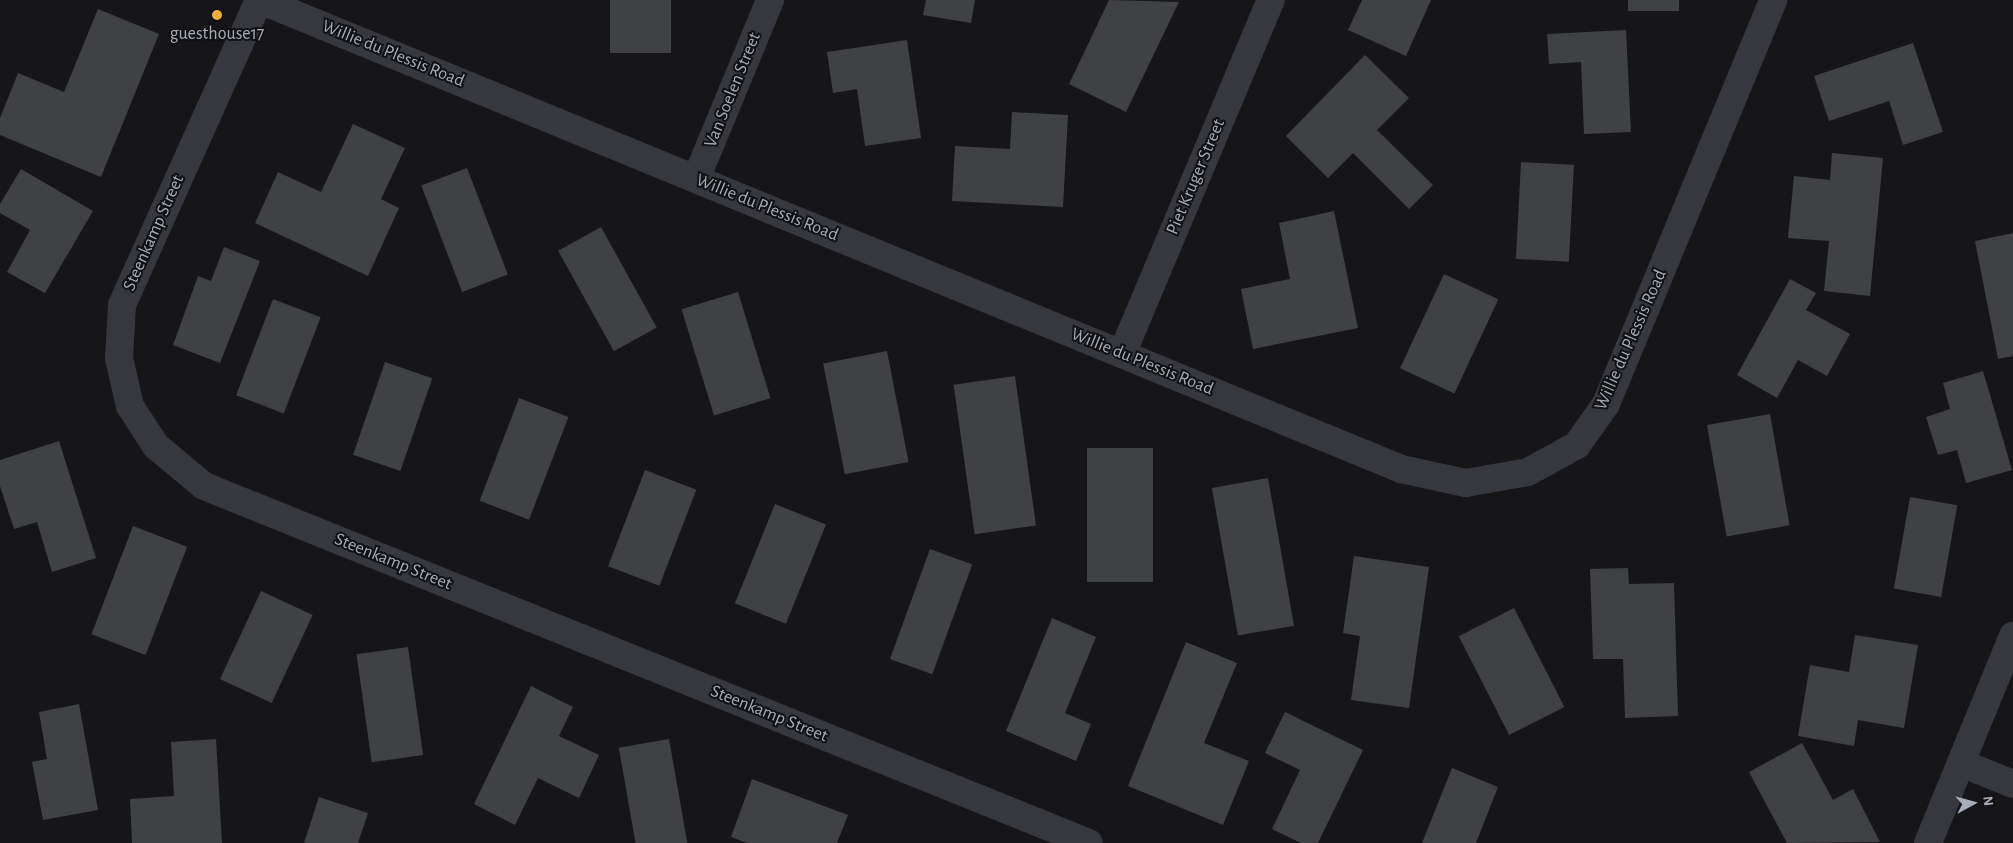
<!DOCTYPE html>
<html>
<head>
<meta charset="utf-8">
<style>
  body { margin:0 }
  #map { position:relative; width:2013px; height:843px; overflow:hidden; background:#161618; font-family:"Alegreya Sans",sans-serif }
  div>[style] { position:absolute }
  .building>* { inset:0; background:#404145; transform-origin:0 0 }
  .minor>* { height:28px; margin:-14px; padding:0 14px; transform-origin:14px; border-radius:14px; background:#37383d }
  .dots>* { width:14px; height:14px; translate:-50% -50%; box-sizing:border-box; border:2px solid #111113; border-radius:50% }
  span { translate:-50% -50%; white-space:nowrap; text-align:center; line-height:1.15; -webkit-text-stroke:4px #111113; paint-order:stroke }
  .poi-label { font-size:18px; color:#a8adb8 }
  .street-label { font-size:18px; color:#a8adb8 }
  .north { position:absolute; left:1948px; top:778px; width:50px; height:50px; -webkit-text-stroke:4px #111113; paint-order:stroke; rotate:83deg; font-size:14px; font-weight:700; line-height:20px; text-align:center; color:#a8adb8 }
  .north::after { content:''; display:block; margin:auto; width:18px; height:22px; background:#a8adb8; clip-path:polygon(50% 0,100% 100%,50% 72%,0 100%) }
</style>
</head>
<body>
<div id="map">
  <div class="building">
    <i style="left:610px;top:0;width:61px;height:53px"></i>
    <i style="clip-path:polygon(926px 0,975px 0,971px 23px,923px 15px)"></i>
    <i style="clip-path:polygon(1109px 0,1179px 2px,1126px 112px,1069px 84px)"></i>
    <i style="clip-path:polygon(1362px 0,1431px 0,1406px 56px,1348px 30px)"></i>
    <i style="left:1628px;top:0;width:51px;height:11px"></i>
    <i style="clip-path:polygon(98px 9px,159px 34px,101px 177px,0 135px,0 118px,18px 73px,64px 92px)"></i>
    <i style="clip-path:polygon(1626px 30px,1631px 132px,1584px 134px,1581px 62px,1549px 64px,1547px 34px)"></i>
    <i style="clip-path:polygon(907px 40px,921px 138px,865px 146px,857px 89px,833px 93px,827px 52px)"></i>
    <i style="clip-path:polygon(1913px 43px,1943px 132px,1903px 145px,1889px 101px,1829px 121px,1814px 76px)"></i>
    <i style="clip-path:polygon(1365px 55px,1409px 98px,1377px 130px,1433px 185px,1409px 209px,1353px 153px,1328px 178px,1286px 136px)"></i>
    <i style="clip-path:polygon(1012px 112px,1068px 115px,1063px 207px,952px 201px,955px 146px,1010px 149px)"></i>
    <i style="clip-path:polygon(353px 124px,405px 148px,381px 199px,399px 208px,368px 276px,255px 223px,278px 172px,321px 192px)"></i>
    <i style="clip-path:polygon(1832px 153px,1883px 158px,1870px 296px,1824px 291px,1829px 241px,1788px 238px,1794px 176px,1830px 180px)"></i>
    <i style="left:1521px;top:162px;width:53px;height:97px;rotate:3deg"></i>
    <i style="left:467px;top:168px;width:114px;height:49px;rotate:69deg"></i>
    <i style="clip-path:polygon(21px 169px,93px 211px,45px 293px,7px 272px,30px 230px,0 213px,0 204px)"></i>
    <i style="clip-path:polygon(1334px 211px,1358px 328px,1253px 349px,1241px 289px,1290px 279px,1279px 223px)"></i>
    <i style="left:601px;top:227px;width:115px;height:49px;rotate:61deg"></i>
    <i style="clip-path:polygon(2013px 233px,2013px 356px,1998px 359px,1975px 241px)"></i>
    <i style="clip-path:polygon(224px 247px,260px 261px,220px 363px,173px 345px,198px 276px,211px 281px)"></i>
    <i style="left:1444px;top:274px;width:60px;height:104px;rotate:25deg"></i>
    <i style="clip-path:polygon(1790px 279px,1816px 293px,1806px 310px,1850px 334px,1827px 376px,1798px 360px,1777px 398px,1737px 375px)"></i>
    <i style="left:738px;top:292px;width:111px;height:59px;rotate:73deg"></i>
    <i style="left:273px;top:299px;width:51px;height:103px;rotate:21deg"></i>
    <i style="left:887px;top:351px;width:113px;height:65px;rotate:79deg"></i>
    <i style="left:385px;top:362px;width:50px;height:98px;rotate:19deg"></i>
    <i style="clip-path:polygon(1983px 371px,2012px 470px,1966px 483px,1957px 450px,1938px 455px,1926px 417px,1950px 409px,1943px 383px)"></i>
    <i style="left:1015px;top:376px;width:151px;height:62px;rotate:82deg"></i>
    <i style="left:519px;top:398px;width:53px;height:110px;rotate:21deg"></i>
    <i style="left:1770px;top:414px;width:113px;height:64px;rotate:80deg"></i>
    <i style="clip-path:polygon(59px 441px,96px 558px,52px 572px,37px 522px,14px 529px,0 486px,0 460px)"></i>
    <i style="left:1153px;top:448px;width:134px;height:66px;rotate:90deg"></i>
    <i style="left:645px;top:470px;width:55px;height:103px;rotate:21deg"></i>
    <i style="left:1268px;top:478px;width:150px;height:57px;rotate:80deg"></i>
    <i style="left:1910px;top:497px;width:48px;height:93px;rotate:10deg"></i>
    <i style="left:775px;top:504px;width:55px;height:107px;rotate:22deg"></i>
    <i style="left:133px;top:526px;width:58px;height:116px;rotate:21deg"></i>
    <i style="left:930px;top:549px;width:45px;height:117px;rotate:20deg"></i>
    <i style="clip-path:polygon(1354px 556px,1429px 567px,1409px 708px,1351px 700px,1360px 636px,1343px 633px)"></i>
    <i style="clip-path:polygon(1628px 568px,1629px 584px,1674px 583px,1678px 716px,1625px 718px,1623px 659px,1593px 659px,1590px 569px)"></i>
    <i style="left:261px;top:591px;width:57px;height:97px;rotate:25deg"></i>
    <i style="left:1514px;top:608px;width:111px;height:62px;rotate:63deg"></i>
    <i style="clip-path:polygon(1052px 618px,1096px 637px,1065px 713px,1091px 724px,1076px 761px,1006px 731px)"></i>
    <i style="clip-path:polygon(1855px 635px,1918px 645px,1904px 728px,1858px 720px,1854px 746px,1798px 736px,1810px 665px,1849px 672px)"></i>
    <i style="clip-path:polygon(1186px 642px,1237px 663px,1204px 743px,1249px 761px,1223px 825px,1128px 786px)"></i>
    <i style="left:408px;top:647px;width:109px;height:52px;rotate:82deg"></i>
    <i style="clip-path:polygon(531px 686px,573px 707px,559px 736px,599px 755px,579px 798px,538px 778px,515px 825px,474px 804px)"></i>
    <i style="clip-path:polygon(79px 704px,98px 810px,43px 820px,32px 762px,47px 759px,39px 712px)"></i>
    <i style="clip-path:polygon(1285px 712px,1363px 750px,1318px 843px,1301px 843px,1272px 829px,1300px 770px,1265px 753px)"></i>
    <i style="clip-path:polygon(216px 739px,222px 843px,132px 843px,130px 799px,174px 796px,171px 742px)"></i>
    <i style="left:669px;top:739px;width:106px;height:51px;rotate:80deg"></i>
    <i style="clip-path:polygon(1802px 743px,1833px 800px,1853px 789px,1880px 842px,1787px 843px,1749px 772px)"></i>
    <i style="clip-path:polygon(1452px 768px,1498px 787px,1476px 843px,1422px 843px)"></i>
    <i style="clip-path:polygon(752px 779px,848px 815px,837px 843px,747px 843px,731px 837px)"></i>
    <i style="clip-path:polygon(319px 797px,368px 813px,358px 843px,304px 843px)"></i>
  </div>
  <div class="minor">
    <i style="left:259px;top:0;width:334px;rotate:114.2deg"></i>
    <i style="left:122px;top:305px;width:53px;rotate:93.2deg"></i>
    <i style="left:119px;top:358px;width:49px;rotate:77.1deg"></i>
    <i style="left:130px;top:406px;width:48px;rotate:57deg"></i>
    <i style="left:156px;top:446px;width:62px;rotate:39.8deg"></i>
    <i style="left:204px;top:486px;width:954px;rotate:21.97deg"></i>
    <i style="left:260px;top:0;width:1234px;rotate:22.34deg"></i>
    <i style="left:1401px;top:469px;width:66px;rotate:12.2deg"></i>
    <i style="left:1466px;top:483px;width:63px;rotate:-10.1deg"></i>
    <i style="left:1528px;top:472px;width:56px;rotate:-28.9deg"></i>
    <i style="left:1577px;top:445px;width:50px;rotate:-54.7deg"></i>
    <i style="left:1606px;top:404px;width:437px;rotate:-67.5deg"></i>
    <i style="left:696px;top:179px;width:194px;rotate:-67.5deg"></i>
    <i style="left:1122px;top:354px;width:384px;rotate:-67.2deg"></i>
    <i style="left:1961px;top:763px;width:56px;rotate:22deg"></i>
    <i style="left:1928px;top:843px;width:224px;rotate:-67.7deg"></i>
  </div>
  <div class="dots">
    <i style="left:217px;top:15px;background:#f2b134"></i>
  </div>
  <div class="poi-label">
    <span style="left:217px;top:34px">guesthouse17</span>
  </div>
  <div class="street-label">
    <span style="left:393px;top:54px;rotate:22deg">Willie du Plessis Road</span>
    <span style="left:733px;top:90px;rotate:-68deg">Van Soelen Street</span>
    <span style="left:1196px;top:177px;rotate:-67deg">Piet Kruger Street</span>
    <span style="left:767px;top:208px;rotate:22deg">Willie du Plessis Road</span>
    <span style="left:154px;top:233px;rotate:-66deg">Steenkamp Street</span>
    <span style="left:1631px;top:340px;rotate:-66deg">Willie du Plessis Road</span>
    <span style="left:1142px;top:362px;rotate:22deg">Willie du Plessis Road</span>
    <span style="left:393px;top:562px;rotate:22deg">Steenkamp Street</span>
    <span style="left:769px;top:714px;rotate:22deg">Steenkamp Street</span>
  </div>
  <div class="north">N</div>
</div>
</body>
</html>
